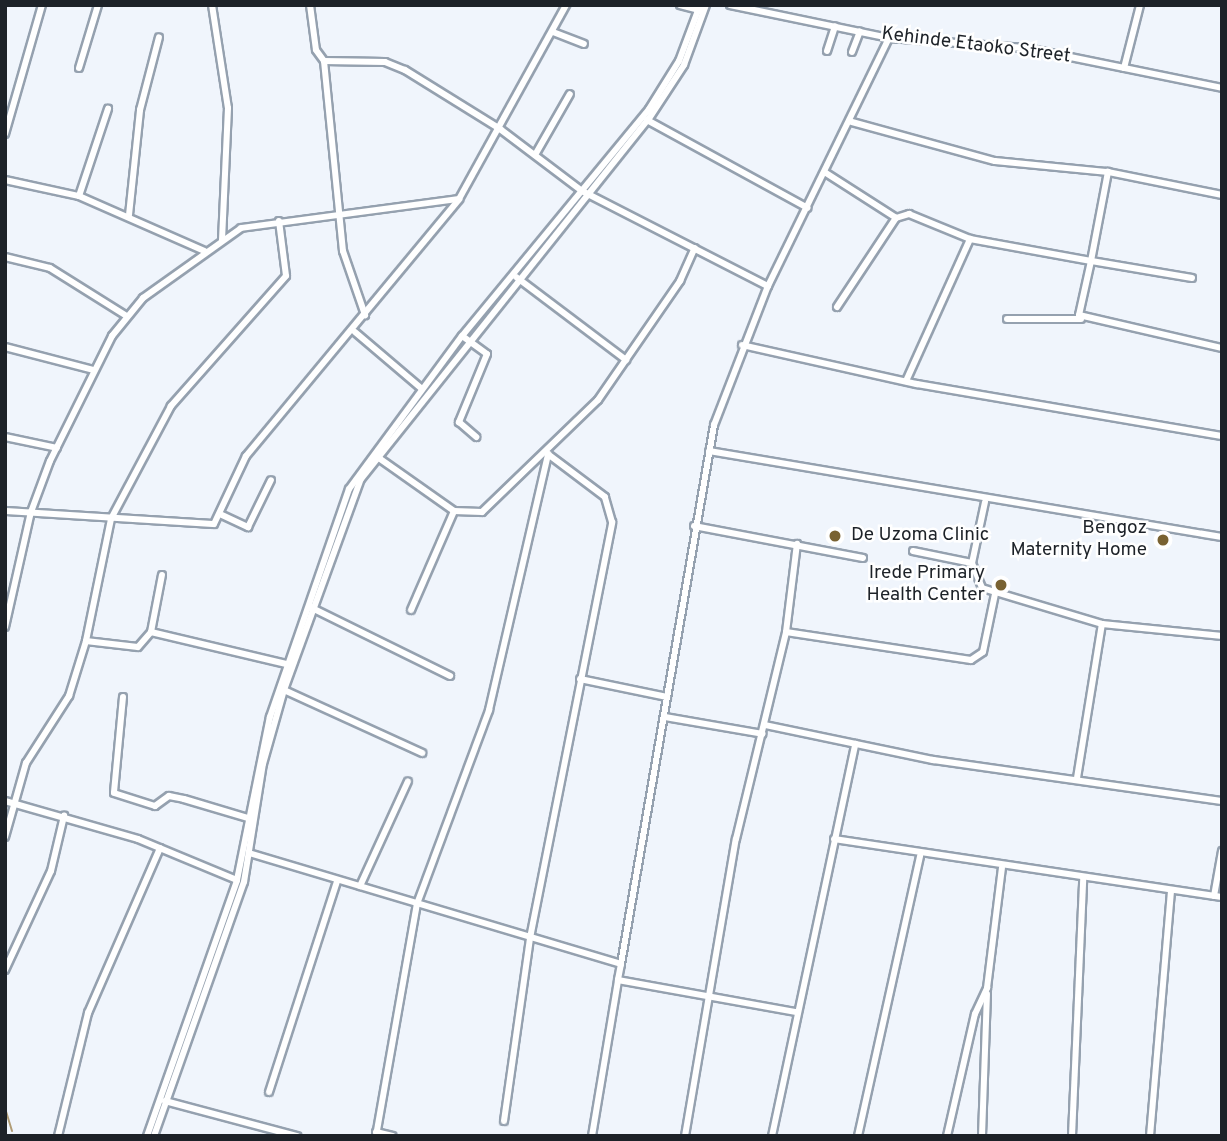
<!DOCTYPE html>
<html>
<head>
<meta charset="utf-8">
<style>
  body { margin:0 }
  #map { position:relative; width:1227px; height:1141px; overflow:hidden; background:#f0f5fc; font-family:Overpass,sans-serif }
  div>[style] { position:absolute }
  .stream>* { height:2px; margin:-1px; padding:0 1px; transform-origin:1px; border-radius:1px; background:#b09c75 }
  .roads { filter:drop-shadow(2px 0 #95a1af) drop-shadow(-2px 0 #95a1af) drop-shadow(0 2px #95a1af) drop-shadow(0 -2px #95a1af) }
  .street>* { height:6px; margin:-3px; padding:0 3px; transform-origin:3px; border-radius:3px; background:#fff }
  .dots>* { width:19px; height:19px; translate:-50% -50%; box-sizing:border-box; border:4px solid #fff; border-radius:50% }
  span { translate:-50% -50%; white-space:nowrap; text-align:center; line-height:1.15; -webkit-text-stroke:5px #fff; paint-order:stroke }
  .street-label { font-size:19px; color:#1d2228 }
  .poi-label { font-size:19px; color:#1d2228 }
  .right { translate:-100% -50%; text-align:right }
  .left { translate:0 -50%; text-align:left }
  .frame { position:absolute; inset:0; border:7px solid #1d2228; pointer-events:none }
</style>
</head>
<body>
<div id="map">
  <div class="stream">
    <i style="left:5px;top:1108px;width:24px;rotate:73deg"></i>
  </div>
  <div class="roads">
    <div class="street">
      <i style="left:212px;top:5px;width:104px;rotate:81.2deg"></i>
      <i style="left:228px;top:108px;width:132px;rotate:92.6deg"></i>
      <i style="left:310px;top:5px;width:45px;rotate:82.4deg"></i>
      <i style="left:316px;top:50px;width:14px;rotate:54deg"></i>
      <i style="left:324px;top:61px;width:61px;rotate:0.9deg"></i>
      <i style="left:385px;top:62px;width:22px;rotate:22deg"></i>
      <i style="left:405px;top:70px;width:112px;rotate:31.8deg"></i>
      <i style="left:500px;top:129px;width:103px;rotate:37.1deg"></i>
      <i style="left:582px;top:191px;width:209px;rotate:27.1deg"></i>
      <i style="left:680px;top:5px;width:20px;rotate:15deg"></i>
      <i style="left:730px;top:5px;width:162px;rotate:11.7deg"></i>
      <i style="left:889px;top:38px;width:137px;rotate:4.2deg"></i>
      <i style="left:1026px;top:48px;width:200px;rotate:11.5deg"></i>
      <i style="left:553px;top:32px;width:33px;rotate:21deg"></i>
      <i style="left:827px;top:51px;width:26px;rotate:-72deg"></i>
      <i style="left:852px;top:52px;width:22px;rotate:-69deg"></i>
      <i style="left:324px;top:61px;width:191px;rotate:84.3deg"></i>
      <i style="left:343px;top:251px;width:68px;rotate:71deg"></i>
      <i style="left:79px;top:68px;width:66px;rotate:-73.2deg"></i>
      <i style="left:1124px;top:68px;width:65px;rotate:-75.7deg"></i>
      <i style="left:647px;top:120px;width:183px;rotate:28.7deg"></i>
      <i style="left:852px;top:122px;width:148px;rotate:15.3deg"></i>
      <i style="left:995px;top:161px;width:114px;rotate:5.6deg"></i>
      <i style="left:1108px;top:172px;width:116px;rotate:11.4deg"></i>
      <i style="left:5px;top:134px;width:134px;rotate:-74deg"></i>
      <i style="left:535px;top:155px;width:70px;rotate:-60.2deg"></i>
      <i style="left:826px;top:173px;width:83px;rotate:32.7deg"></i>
      <i style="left:896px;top:218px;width:14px;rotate:-17deg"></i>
      <i style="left:909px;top:214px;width:66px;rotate:22.3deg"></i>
      <i style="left:970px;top:239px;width:123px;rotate:10.3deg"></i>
      <i style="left:1091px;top:261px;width:91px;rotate:-79.2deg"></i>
      <i style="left:5px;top:180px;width:76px;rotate:12.2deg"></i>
      <i style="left:79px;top:196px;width:137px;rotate:23.7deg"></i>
      <i style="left:79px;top:196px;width:92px;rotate:-71.6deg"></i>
      <i style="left:129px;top:215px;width:106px;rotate:-84deg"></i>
      <i style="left:140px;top:110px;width:75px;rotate:-75.4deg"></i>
      <i style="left:279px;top:221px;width:55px;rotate:82.7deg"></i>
      <i style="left:286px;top:276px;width:174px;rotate:131.5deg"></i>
      <i style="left:171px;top:406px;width:128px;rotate:118deg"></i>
      <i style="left:111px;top:519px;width:125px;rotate:101.6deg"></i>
      <i style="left:86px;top:641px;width:52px;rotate:6.6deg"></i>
      <i style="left:138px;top:647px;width:20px;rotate:-49deg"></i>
      <i style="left:151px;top:632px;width:139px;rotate:13.3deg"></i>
      <i style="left:5px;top:257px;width:46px;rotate:13.7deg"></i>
      <i style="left:50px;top:268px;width:89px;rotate:32.1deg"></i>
      <i style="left:516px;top:277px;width:138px;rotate:37deg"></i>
      <i style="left:1192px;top:278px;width:102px;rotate:-170.4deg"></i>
      <i style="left:1091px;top:261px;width:55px;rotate:102.5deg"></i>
      <i style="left:1079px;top:315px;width:147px;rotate:13deg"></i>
      <i style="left:837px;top:307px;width:107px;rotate:-56.5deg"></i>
      <i style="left:1007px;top:319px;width:74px"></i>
      <i style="left:355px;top:332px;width:88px;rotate:40.4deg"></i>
      <i style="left:465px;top:338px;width:27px;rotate:36deg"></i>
      <i style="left:487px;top:354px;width:74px;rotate:112.4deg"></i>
      <i style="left:459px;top:422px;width:23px;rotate:41deg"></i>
      <i style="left:742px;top:345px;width:179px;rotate:12.6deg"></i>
      <i style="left:917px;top:384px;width:309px;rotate:9.7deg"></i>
      <i style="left:5px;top:347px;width:91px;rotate:14.6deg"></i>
      <i style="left:906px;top:381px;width:156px;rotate:-65.7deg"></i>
      <i style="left:5px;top:437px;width:53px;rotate:11.9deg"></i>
      <i style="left:709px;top:451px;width:520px;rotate:9.52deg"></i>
      <i style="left:376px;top:456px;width:95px;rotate:35.2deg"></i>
      <i style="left:454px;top:511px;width:28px;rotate:2deg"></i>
      <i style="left:482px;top:512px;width:161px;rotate:-44deg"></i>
      <i style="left:598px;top:400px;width:145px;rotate:-55.4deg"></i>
      <i style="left:680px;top:281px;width:36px;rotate:-66deg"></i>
      <i style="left:985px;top:502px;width:62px;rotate:102deg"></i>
      <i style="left:972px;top:563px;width:27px;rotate:68deg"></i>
      <i style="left:982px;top:588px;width:125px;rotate:16.7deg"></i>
      <i style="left:1102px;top:624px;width:121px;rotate:5.7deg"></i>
      <i style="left:5px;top:511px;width:209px;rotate:3.6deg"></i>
      <i style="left:214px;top:524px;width:75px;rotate:-64.8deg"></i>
      <i style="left:246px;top:456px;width:334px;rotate:-50.3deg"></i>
      <i style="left:459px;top:199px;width:222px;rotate:-61.1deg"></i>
      <i style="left:222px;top:515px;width:29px;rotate:25deg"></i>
      <i style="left:248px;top:527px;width:52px;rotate:-63.9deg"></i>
      <i style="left:694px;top:526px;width:172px;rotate:10.7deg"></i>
      <i style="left:913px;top:551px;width:60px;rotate:11.5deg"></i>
      <i style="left:312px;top:608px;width:154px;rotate:26.2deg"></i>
      <i style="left:411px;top:610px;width:108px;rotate:-66.5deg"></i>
      <i style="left:5px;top:627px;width:118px;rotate:-77.3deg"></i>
      <i style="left:31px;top:512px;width:54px;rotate:-69.6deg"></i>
      <i style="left:50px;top:461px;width:140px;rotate:-63.6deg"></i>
      <i style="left:112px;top:336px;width:49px;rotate:-50.8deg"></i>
      <i style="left:143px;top:298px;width:120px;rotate:-35.5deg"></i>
      <i style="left:241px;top:228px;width:219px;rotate:-7.6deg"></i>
      <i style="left:151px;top:632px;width:58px;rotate:-79.1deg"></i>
      <i style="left:786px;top:632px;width:187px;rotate:8.6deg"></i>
      <i style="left:971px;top:660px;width:14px;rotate:-34deg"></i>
      <i style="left:983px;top:652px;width:59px;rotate:-78.3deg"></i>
      <i style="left:580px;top:679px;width:89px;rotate:11.7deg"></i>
      <i style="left:284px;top:690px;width:152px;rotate:24.5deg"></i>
      <i style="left:123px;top:697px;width:96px;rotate:95.4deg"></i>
      <i style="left:114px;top:793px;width:43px;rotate:17.6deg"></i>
      <i style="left:155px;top:806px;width:17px;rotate:-36deg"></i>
      <i style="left:169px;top:796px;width:15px;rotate:11deg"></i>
      <i style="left:184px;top:799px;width:67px;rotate:16.5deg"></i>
      <i style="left:665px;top:717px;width:99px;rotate:9.8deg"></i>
      <i style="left:765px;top:725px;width:172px;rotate:11.8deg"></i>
      <i style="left:933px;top:760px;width:292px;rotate:8.1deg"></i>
      <i style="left:1077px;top:778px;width:156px;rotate:-80.8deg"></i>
      <i style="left:5px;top:801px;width:138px;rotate:15.9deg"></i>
      <i style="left:138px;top:839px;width:107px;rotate:22.5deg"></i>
      <i style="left:5px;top:837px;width:77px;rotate:-74.2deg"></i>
      <i style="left:26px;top:763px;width:80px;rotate:-57.3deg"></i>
      <i style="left:69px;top:696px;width:58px;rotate:-72.8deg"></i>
      <i style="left:834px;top:839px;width:392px;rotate:8.5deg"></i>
      <i style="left:249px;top:853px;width:388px;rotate:16.6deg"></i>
      <i style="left:621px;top:964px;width:16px;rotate:101deg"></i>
      <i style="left:618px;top:980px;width:181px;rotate:10.2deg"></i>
      <i style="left:360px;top:886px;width:115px;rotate:-65.4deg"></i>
      <i style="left:1214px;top:896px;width:46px;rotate:-79.9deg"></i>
      <i style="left:621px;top:964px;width:547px;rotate:-80.21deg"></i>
      <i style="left:714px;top:425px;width:149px;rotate:-68.8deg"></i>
      <i style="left:768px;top:286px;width:276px;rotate:-64deg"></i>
      <i style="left:5px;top:970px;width:109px;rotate:-65.1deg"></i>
      <i style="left:51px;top:871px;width:57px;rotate:-76.7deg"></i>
      <i style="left:269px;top:1092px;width:222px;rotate:-72.1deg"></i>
      <i style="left:165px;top:1101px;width:137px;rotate:14.9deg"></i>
      <i style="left:504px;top:1121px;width:185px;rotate:-81.9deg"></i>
      <i style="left:530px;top:938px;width:424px;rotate:-78.8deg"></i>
      <i style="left:612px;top:522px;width:26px;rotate:-106deg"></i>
      <i style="left:605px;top:497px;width:71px;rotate:-143deg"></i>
      <i style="left:376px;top:1132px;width:17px;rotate:13deg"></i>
      <i style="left:58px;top:1136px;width:127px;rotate:-76.3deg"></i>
      <i style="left:88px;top:1013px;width:180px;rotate:-66.4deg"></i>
      <i style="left:147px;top:1136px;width:271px;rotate:-70.6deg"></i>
      <i style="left:237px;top:880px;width:166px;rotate:-78.6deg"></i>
      <i style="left:270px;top:717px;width:241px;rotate:-70.9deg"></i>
      <i style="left:349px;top:489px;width:190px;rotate:-53.6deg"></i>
      <i style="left:462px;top:336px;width:294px;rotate:-50.5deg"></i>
      <i style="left:649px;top:109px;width:57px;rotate:-58deg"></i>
      <i style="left:679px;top:61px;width:60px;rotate:-69.4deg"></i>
      <i style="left:154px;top:1136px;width:269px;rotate:-70.5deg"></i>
      <i style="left:244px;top:882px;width:120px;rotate:-80.9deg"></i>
      <i style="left:263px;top:764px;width:77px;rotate:-74.2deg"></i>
      <i style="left:284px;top:690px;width:225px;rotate:-70deg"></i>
      <i style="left:361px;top:479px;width:460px;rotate:-51.4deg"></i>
      <i style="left:648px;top:120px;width:66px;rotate:-56.8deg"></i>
      <i style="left:684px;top:65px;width:64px;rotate:-69.9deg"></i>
      <i style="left:376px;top:1136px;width:236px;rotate:-80deg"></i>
      <i style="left:417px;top:904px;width:207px;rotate:-69.6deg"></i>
      <i style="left:489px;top:710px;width:263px;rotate:-77deg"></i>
      <i style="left:592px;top:1136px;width:158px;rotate:-80.5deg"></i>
      <i style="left:685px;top:1136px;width:301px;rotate:-80.3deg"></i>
      <i style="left:736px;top:839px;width:213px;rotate:-76.4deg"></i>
      <i style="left:786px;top:632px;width:89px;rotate:-82.9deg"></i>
      <i style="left:772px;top:1136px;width:401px;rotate:-78deg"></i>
      <i style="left:858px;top:1136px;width:287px;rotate:-77.5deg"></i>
      <i style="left:947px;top:1136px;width:125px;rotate:-77.1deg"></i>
      <i style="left:975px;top:1014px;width:29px;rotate:-65deg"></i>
      <i style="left:987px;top:988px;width:121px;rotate:-82.9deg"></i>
      <i style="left:982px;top:1136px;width:142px;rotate:-88deg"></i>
      <i style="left:1072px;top:1136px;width:257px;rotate:-87.5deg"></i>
      <i style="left:1150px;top:1136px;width:246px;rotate:-85.1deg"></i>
    </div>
  </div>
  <div class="dots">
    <i style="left:835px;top:536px;background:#796232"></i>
    <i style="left:1163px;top:540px;background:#796232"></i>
    <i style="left:1001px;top:585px;background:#796232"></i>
  </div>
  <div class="street-label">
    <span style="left:976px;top:46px;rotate:7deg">Kehinde Etaoko Street</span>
  </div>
  <div class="poi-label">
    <span class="right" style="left:1147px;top:540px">Bengoz<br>Maternity Home</span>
    <span class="left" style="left:851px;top:536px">De Uzoma Clinic</span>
    <span class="right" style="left:985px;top:585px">Irede Primary<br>Health Center</span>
  </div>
  <div class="frame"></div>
</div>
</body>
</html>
